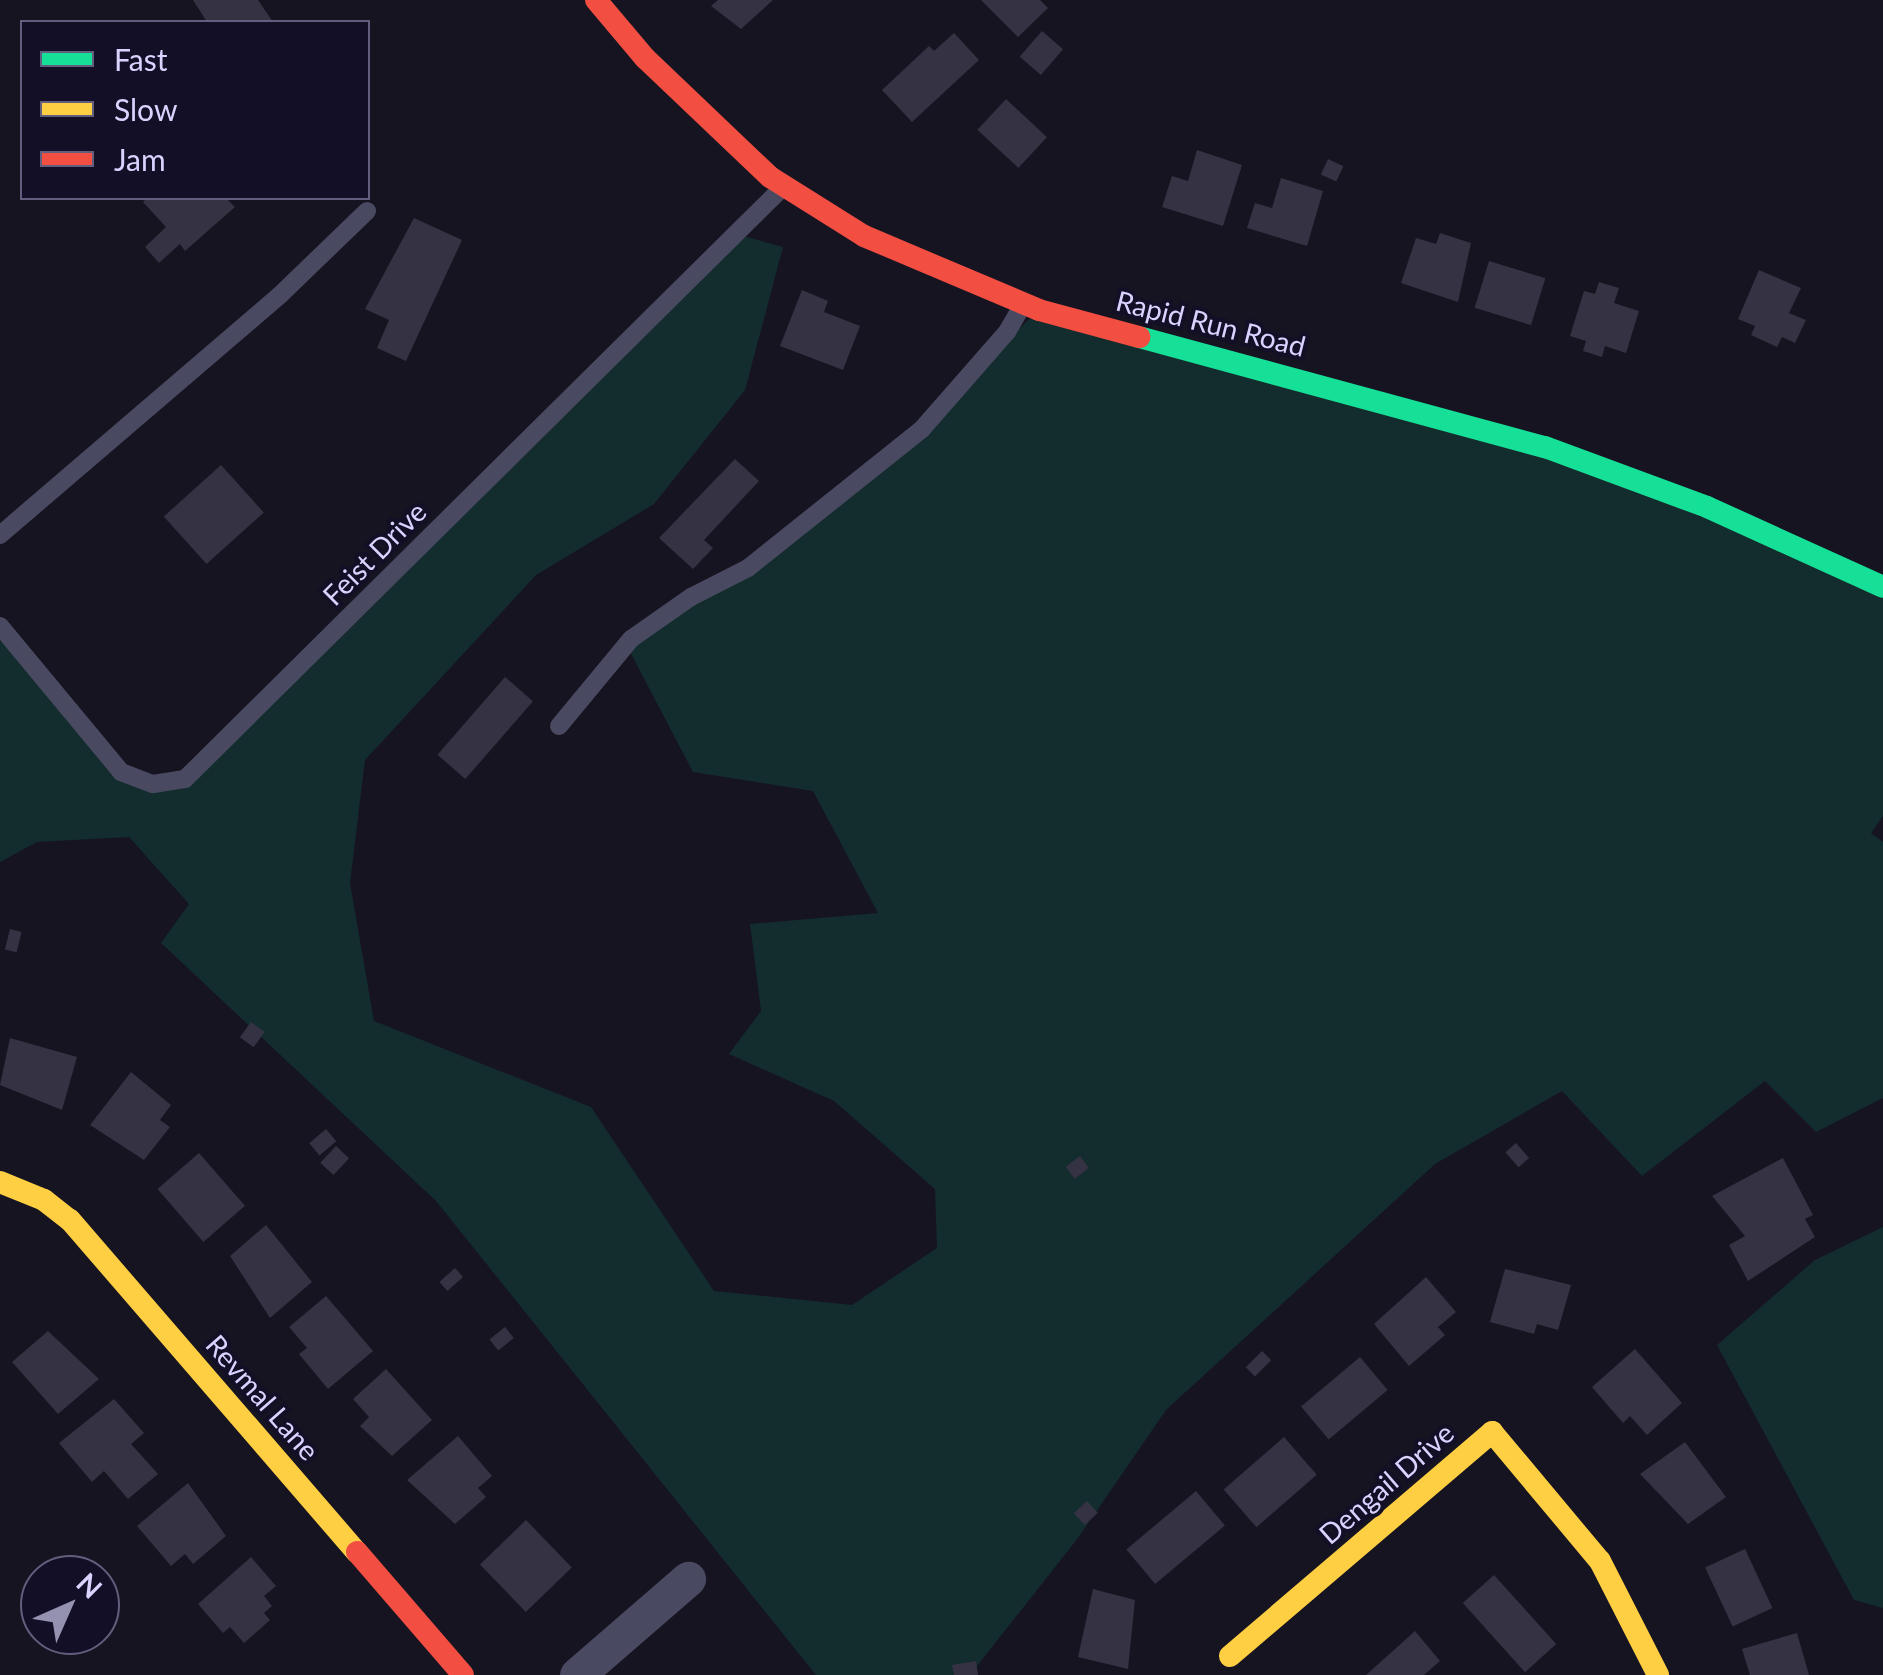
<!DOCTYPE html>
<html>
<head>
<meta charset="utf-8">
<style>
  body { margin:0 }
  #map { position:relative; width:1883px; height:1675px; overflow:hidden; background:#161421; font-family:Lato,sans-serif }
  div>[style] { position:absolute }
  .green>* { inset:0; background:#132c2d }
  .building>* { inset:0; background:#343243; transform-origin:0 0 }
  .lane>* { height:18px; margin:-9px; padding:0 9px; transform-origin:9px; border-radius:9px; background:#4a4962 }
  .street>* { height:35px; margin:-17.5px; padding:0 17.5px; transform-origin:17.5px; border-radius:17.5px; background:#4a4962 }
  .fast>* { height:22px; margin:-11px; padding:0 11px; transform-origin:11px; border-radius:11px; background:#16e098 }
  .slow>* { height:22px; margin:-11px; padding:0 11px; transform-origin:11px; border-radius:11px; background:#ffcf43 }
  .jam>* { height:22px; margin:-11px; padding:0 11px; transform-origin:11px; border-radius:11px; background:#f24e42 }
  span { translate:-50% -50%; white-space:nowrap; text-align:center; line-height:1.15; -webkit-text-stroke:8px #130f26; paint-order:stroke }
  .street-label { font-size:28px; color:#d9d4ff }
  .legend { position:absolute; left:20px; top:20px; width:350px; height:180px; box-sizing:border-box; background:#130f26; border:2px solid #625e7d; margin:0; padding:12px 18px; list-style:none; font-size:30px; color:#d9d4ff }
  .legend li { display:flex; align-items:center; gap:20px; height:50px }
  .legend b { width:50px; border:2px solid #625e7d }
  .north { position:absolute; left:20px; top:1555px; width:100px; height:100px; box-sizing:border-box; background:#130f26; border:2px solid #625e7d; border-radius:50%; rotate:45deg; font-size:28px; font-weight:700; line-height:40px; text-align:center; color:#d9d4ff }
  .north::after { content:''; display:block; margin:auto; width:35px; height:45px; background:#9591b1; clip-path:polygon(50% 0,100% 100%,50% 72%,0 100%) }
</style>
</head>
<body>
<div id="map">
  <div class="green">
    <i style="clip-path:polygon(736px 234px,783px 247px,745px 390px,654px 504px,536px 575px,365px 760px,350px 883px,374px 1021px,591px 1107px,714px 1291px,852px 1305px,937px 1248px,935px 1189px,834px 1101px,729px 1054px,761px 1011px,750px 924px,878px 913px,813px 791px,693px 772px,627px 646px,854px 483px,1039px 310px,1425px 410px,1883px 587px,1883px 816px,1871px 833px,1883px 842px,1883px 1098px,1816px 1132px,1765px 1081px,1642px 1176px,1562px 1091px,1435px 1164px,1166px 1410px,1078px 1538px,970px 1675px,816px 1675px,436px 1201px,161px 943px,189px 904px,129px 837px,37px 842px,0 862px,0 642px,8px 635px,121px 772px,185px 778px)"></i>
    <i style="clip-path:polygon(1883px 1227px,1883px 1608px,1854px 1600px,1717px 1345px,1815px 1260px)"></i>
  </div>
  <div class="building">
    <i style="clip-path:polygon(193px 0,258px 0,273px 22px,207px 22px)"></i>
    <i style="clip-path:polygon(718px 0,773px 0,741px 29px,711px 6px)"></i>
    <i style="clip-path:polygon(981px 0,1040px 0,1048px 8px,1018px 37px)"></i>
    <i style="left:1042px;top:31px;width:28px;height:34px;rotate:41deg"></i>
    <i style="clip-path:polygon(954px 33px,979px 60px,912px 122px,882px 90px,929px 46px,934px 51px)"></i>
    <i style="left:1006px;top:99px;width:56px;height:42px;rotate:43deg"></i>
    <i style="clip-path:polygon(1197px 150px,1242px 165px,1223px 226px,1162px 207px,1172px 176px,1188px 181px)"></i>
    <i style="left:1328px;top:159px;width:17px;height:17px;rotate:25deg"></i>
    <i style="clip-path:polygon(1281px 178px,1323px 191px,1307px 246px,1247px 228px,1255px 203px,1272px 208px)"></i>
    <i style="clip-path:polygon(147px 198px,226px 198px,235px 207px,185px 251px,180px 244px,159px 263px,145px 247px,166px 227px,143px 202px)"></i>
    <i style="clip-path:polygon(414px 218px,462px 240px,406px 361px,377px 348px,389px 320px,365px 309px)"></i>
    <i style="clip-path:polygon(1440px 233px,1471px 243px,1458px 302px,1401px 283px,1416px 238px,1436px 244px)"></i>
    <i style="left:1489px;top:261px;width:59px;height:49px;rotate:17deg"></i>
    <i style="clip-path:polygon(1759px 270px,1801px 288px,1789px 313px,1806px 320px,1795px 343px,1782px 337px,1777px 347px,1751px 335px,1755px 326px,1738px 319px)"></i>
    <i style="clip-path:polygon(1599px 282px,1619px 288px,1614px 303px,1639px 311px,1626px 353px,1605px 346px,1602px 357px,1583px 351px,1586px 341px,1570px 336px,1584px 291px,1595px 294px)"></i>
    <i style="clip-path:polygon(802px 290px,828px 301px,824px 312px,860px 326px,843px 370px,780px 346px)"></i>
    <i style="clip-path:polygon(735px 459px,759px 481px,704px 540px,713px 548px,693px 569px,659px 538px)"></i>
    <i style="left:221px;top:465px;width:64px;height:77px;rotate:48deg"></i>
    <i style="left:505px;top:677px;width:37px;height:103px;rotate:41deg"></i>
    <i style="left:10px;top:929px;width:12px;height:21px;rotate:14deg"></i>
    <i style="left:251px;top:1022px;width:17px;height:19px;rotate:36deg"></i>
    <i style="clip-path:polygon(10px 1038px,77px 1057px,62px 1110px,0 1085px)"></i>
    <i style="clip-path:polygon(131px 1072px,171px 1105px,160px 1120px,170px 1127px,144px 1160px,90px 1125px)"></i>
    <i style="left:326px;top:1129px;width:16px;height:22px;rotate:50deg"></i>
    <i style="left:1516px;top:1143px;width:20px;height:14px;rotate:49deg"></i>
    <i style="left:336px;top:1146px;width:18px;height:23px;rotate:43deg"></i>
    <i style="left:199px;top:1153px;width:70px;height:55px;rotate:49deg"></i>
    <i style="left:1080px;top:1156px;width:15px;height:18px;rotate:53deg"></i>
    <i style="clip-path:polygon(1783px 1158px,1813px 1215px,1805px 1219px,1815px 1237px,1748px 1281px,1729px 1245px,1745px 1236px,1712px 1196px)"></i>
    <i style="clip-path:polygon(266px 1225px,312px 1282px,270px 1318px,230px 1256px)"></i>
    <i style="left:455px;top:1268px;width:12px;height:21px;rotate:48deg"></i>
    <i style="clip-path:polygon(1505px 1269px,1571px 1285px,1558px 1330px,1537px 1324px,1534px 1334px,1490px 1322px)"></i>
    <i style="clip-path:polygon(1426px 1277px,1456px 1312px,1438px 1327px,1445px 1335px,1409px 1366px,1374px 1324px)"></i>
    <i style="clip-path:polygon(326px 1296px,373px 1351px,328px 1389px,299px 1354px,307px 1348px,289px 1327px)"></i>
    <i style="left:505px;top:1327px;width:14px;height:20px;rotate:51deg"></i>
    <i style="clip-path:polygon(48px 1331px,99px 1379px,58px 1414px,12px 1362px)"></i>
    <i style="clip-path:polygon(1635px 1349px,1682px 1403px,1647px 1435px,1630px 1416px,1623px 1423px,1592px 1387px)"></i>
    <i style="left:1262px;top:1351px;width:13px;height:23px;rotate:45deg"></i>
    <i style="left:1360px;top:1357px;width:43px;height:77px;rotate:50deg"></i>
    <i style="clip-path:polygon(386px 1369px,432px 1420px,392px 1456px,360px 1426px,369px 1417px,353px 1399px)"></i>
    <i style="clip-path:polygon(114px 1399px,144px 1433px,131px 1444px,158px 1474px,128px 1499px,104px 1471px,92px 1482px,59px 1443px)"></i>
    <i style="clip-path:polygon(458px 1436px,492px 1476px,478px 1488px,486px 1497px,455px 1524px,407px 1480px)"></i>
    <i style="left:1284px;top:1437px;width:50px;height:80px;rotate:49deg"></i>
    <i style="clip-path:polygon(1685px 1442px,1726px 1497px,1688px 1524px,1640px 1474px)"></i>
    <i style="clip-path:polygon(188px 1483px,226px 1536px,193px 1564px,185px 1554px,171px 1566px,137px 1526px)"></i>
    <i style="left:1196px;top:1491px;width:45px;height:91px;rotate:50deg"></i>
    <i style="left:1087px;top:1501px;width:16px;height:18px;rotate:47deg"></i>
    <i style="left:526px;top:1520px;width:66px;height:64px;rotate:46deg"></i>
    <i style="left:1745px;top:1549px;width:65px;height:44px;rotate:65deg"></i>
    <i style="clip-path:polygon(251px 1557px,276px 1586px,264px 1596px,272px 1606px,264px 1613px,270px 1620px,244px 1643px,230px 1627px,223px 1633px,198px 1604px)"></i>
    <i style="left:1494px;top:1575px;width:93px;height:42px;rotate:48deg"></i>
    <i style="clip-path:polygon(1093px 1589px,1135px 1600px,1128px 1669px,1078px 1657px)"></i>
    <i style="clip-path:polygon(1415px 1631px,1440px 1661px,1424px 1675px,1366px 1675px)"></i>
    <i style="clip-path:polygon(1797px 1633px,1809px 1675px,1750px 1675px,1742px 1649px)"></i>
    <i style="clip-path:polygon(976px 1661px,978px 1675px,954px 1675px,952px 1665px)"></i>
  </div>
  <div class="lane">
    <i style="left:0;top:535px;width:369px;rotate:-40.6deg"></i>
    <i style="left:280px;top:295px;width:121px;rotate:-44deg"></i>
    <i style="left:0;top:626px;width:190px;rotate:50.3deg"></i>
    <i style="left:121px;top:772px;width:34px;rotate:21deg"></i>
    <i style="left:153px;top:784px;width:32px;rotate:-9deg"></i>
    <i style="left:185px;top:779px;width:839px;rotate:-44.71deg"></i>
    <i style="left:559px;top:726px;width:113px;rotate:-50.4deg"></i>
    <i style="left:631px;top:639px;width:73px;rotate:-35deg"></i>
    <i style="left:691px;top:597px;width:64px;rotate:-27deg"></i>
    <i style="left:748px;top:568px;width:223px;rotate:-38.6deg"></i>
    <i style="left:922px;top:429px;width:129px;rotate:-48.8deg"></i>
    <i style="left:1007px;top:332px;width:28px;rotate:-60deg"></i>
  </div>
  <div class="street">
    <i style="left:577px;top:1675px;width:147px;rotate:-40.9deg"></i>
  </div>
  <div class="fast">
    <i style="left:1139px;top:337px;width:421px;rotate:15.2deg"></i>
    <i style="left:1545px;top:447px;width:173px;rotate:20.3deg"></i>
    <i style="left:1707px;top:507px;width:193px;rotate:24.4deg"></i>
  </div>
  <div class="slow">
    <i style="left:0;top:1182px;width:48px;rotate:22.2deg"></i>
    <i style="left:44px;top:1200px;width:33px;rotate:38deg"></i>
    <i style="left:70px;top:1220px;width:439px;rotate:49.2deg"></i>
    <i style="left:1230px;top:1656px;width:345px;rotate:-40.5deg"></i>
    <i style="left:1492px;top:1432px;width:168px;rotate:50.1deg"></i>
    <i style="left:1600px;top:1561px;width:128px;rotate:63deg"></i>
  </div>
  <div class="jam">
    <i style="left:596px;top:0;width:76px;rotate:49.8deg"></i>
    <i style="left:645px;top:58px;width:173px;rotate:43.6deg"></i>
    <i style="left:770px;top:177px;width:111px;rotate:32.1deg"></i>
    <i style="left:864px;top:236px;width:190px;rotate:22.9deg"></i>
    <i style="left:1039px;top:310px;width:104px;rotate:15.1deg"></i>
    <i style="left:357px;top:1552px;width:162px;rotate:49.2deg"></i>
  </div>
  <div class="street-label">
    <span style="left:1211px;top:323px;rotate:14deg">Rapid Run Road</span>
    <span style="left:374px;top:553px;rotate:-45deg">Feist Drive</span>
    <span style="left:263px;top:1397px;rotate:49deg">Revmal Lane</span>
    <span style="left:1386px;top:1483px;rotate:-41deg">Dengail Drive</span>
  </div>
  <ul class="legend">
  <li><b style="height:12px;background:#16e098"></b>Fast</li>
  <li><b style="height:12px;background:#ffcf43"></b>Slow</li>
  <li><b style="height:12px;background:#f24e42"></b>Jam</li>
  </ul>
  <div class="north">N</div>
</div>
</body>
</html>
